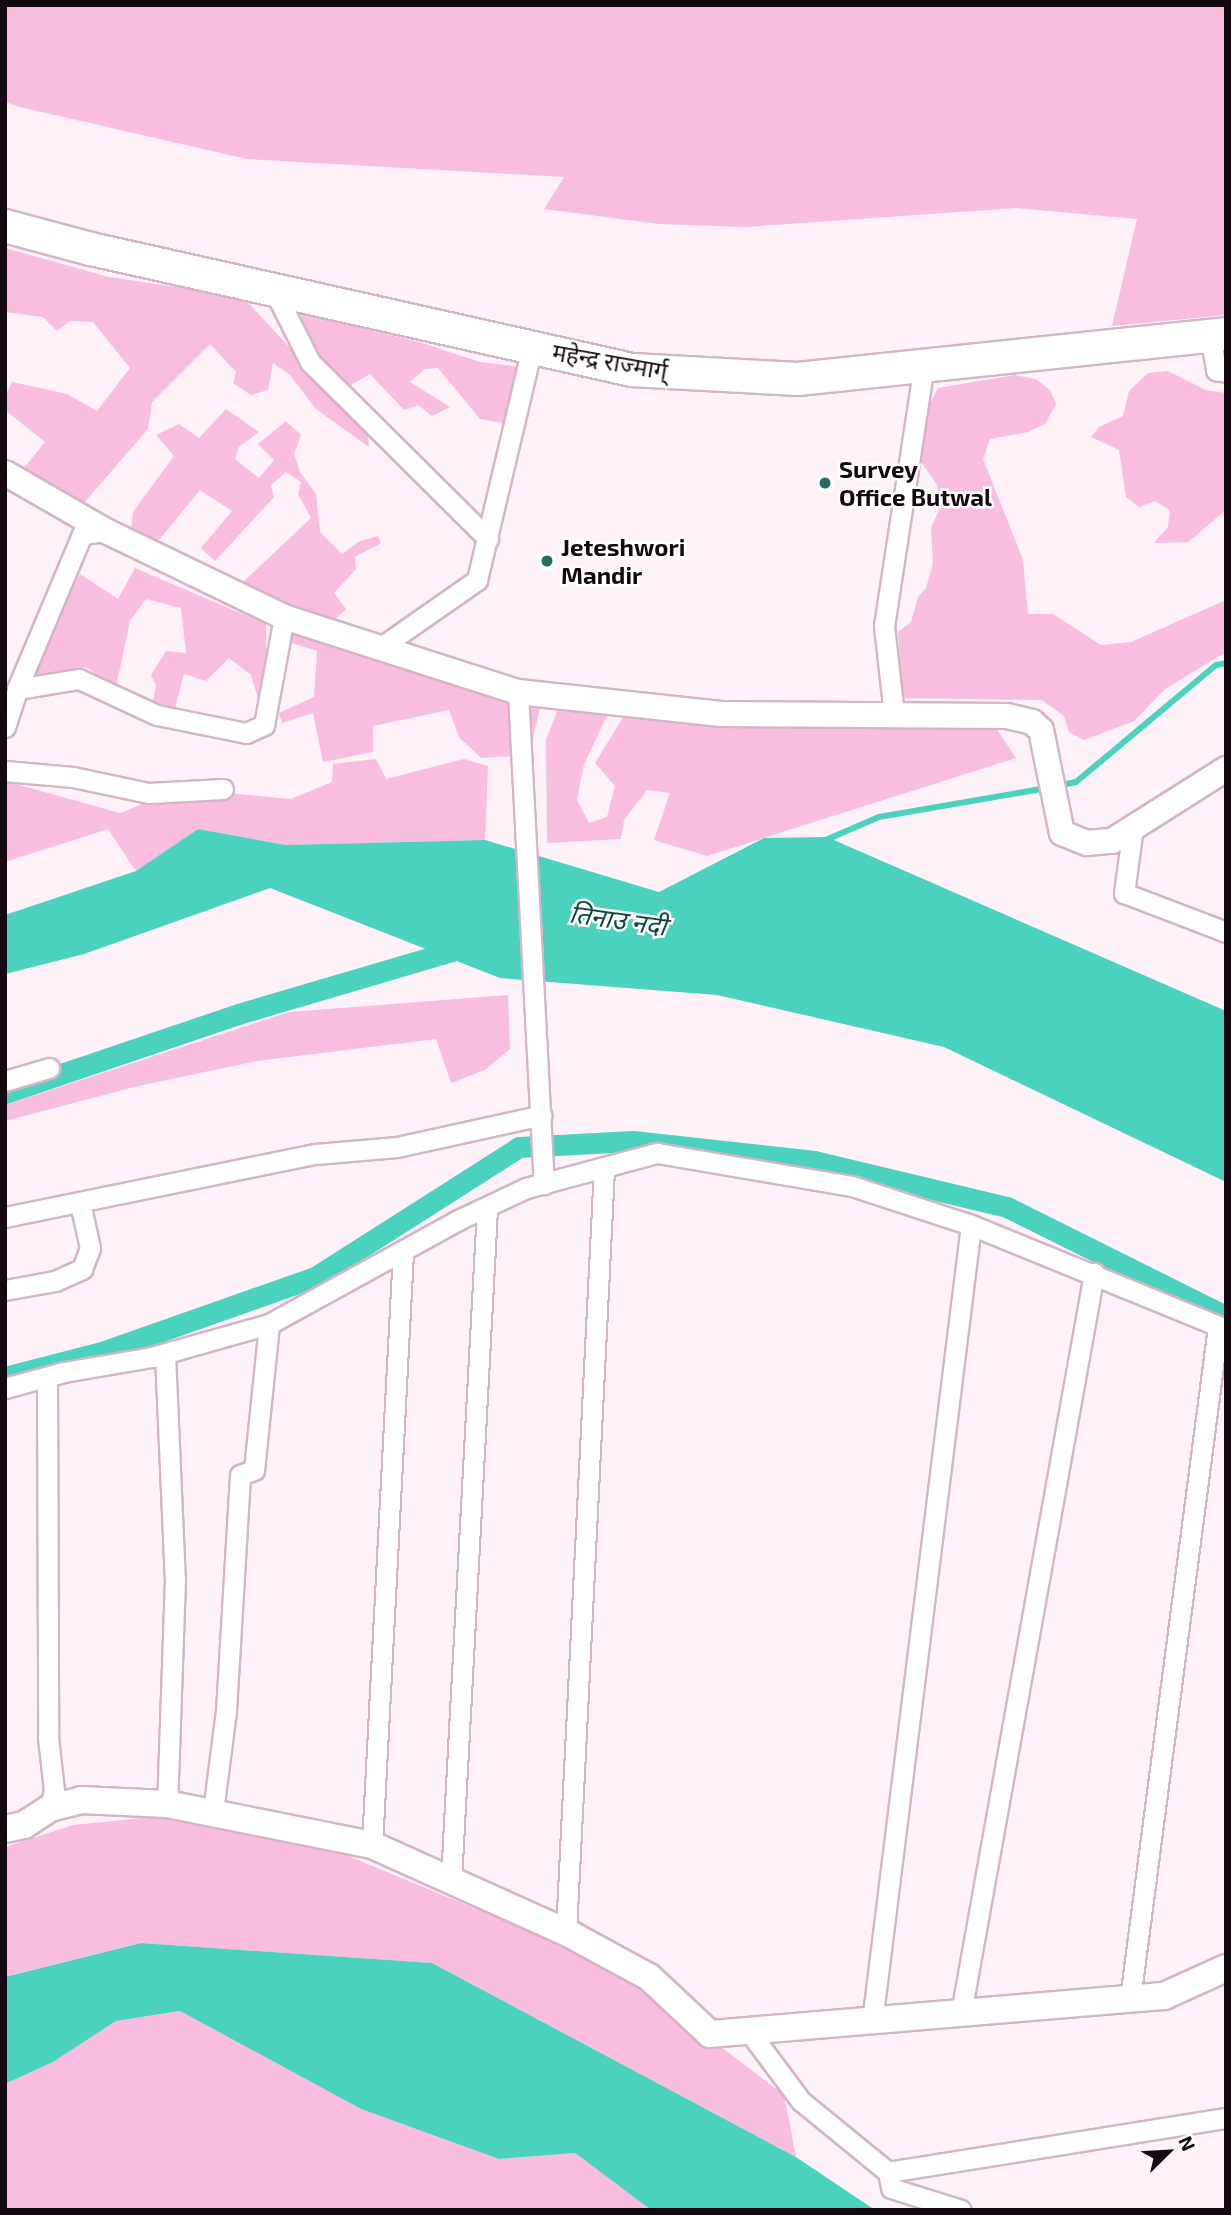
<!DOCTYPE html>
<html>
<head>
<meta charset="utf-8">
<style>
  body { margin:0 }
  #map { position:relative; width:1231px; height:2215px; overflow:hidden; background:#fff1f8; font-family:"Exo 2","Noto Sans Devanagari",sans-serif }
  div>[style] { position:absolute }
  .green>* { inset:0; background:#f9bde0 }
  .water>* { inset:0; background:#4bd2be }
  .stream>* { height:6px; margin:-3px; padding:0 3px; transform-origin:3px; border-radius:3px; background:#4bd2be }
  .canal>* { height:21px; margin:-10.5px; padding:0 10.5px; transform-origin:10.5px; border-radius:10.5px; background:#4bd2be }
  .roads { filter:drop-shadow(2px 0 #d5b4c7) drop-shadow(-2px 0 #d5b4c7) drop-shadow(0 2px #d5b4c7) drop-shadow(0 -2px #d5b4c7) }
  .minor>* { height:19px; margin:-9.5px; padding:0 9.5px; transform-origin:9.5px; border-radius:9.5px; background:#fff }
  .tertiary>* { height:24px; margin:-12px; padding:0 12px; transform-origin:12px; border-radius:12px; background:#fff }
  .secondary>* { height:26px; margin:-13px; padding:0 13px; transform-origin:13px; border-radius:13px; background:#fff }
  .trunk>* { height:32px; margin:-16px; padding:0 16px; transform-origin:16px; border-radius:16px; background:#fff }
  .dots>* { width:19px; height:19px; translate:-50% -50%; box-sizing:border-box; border:4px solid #fff; border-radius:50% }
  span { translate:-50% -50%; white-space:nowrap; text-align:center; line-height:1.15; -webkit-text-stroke:5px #fff; paint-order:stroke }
  .street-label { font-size:24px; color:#150a11 }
  .poi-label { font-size:24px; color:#150a11; font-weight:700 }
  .left { translate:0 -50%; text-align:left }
  .water-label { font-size:26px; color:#0c4840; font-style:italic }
  .frame { position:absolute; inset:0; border:7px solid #150a11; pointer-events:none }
  .north { position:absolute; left:1133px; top:2117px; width:70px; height:70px; -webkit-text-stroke:5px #fff; paint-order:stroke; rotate:66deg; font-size:19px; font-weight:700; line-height:28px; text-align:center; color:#150a11 }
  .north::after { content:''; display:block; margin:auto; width:24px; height:32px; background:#150a11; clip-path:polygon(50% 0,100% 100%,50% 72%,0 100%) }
</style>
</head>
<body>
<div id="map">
  <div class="green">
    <i style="clip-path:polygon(5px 5px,1226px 5px,1226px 315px,1112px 326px,1137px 219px,1016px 208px,746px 227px,659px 224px,544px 209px,564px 177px,247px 159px,20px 107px,5px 102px)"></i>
    <i style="clip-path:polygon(5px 248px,109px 277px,243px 297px,368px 432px,369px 447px,316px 409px,290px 375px,273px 363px,268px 390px,251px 395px,233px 383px,236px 372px,210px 344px,152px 402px,148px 429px,83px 504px,23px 469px,45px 442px,5px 410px,5px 396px,12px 382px,67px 394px,97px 411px,130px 368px,93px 322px,70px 321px,57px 331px,43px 317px,5px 312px)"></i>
    <i style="clip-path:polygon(302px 314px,419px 342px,480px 362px,523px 367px,509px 424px,480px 419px,438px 368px,425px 369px,410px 382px,450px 407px,432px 416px,418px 405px,404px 410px,370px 374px,344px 389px,302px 337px)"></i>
    <i style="clip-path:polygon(1168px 371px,1206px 390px,1226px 393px,1226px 510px,1188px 542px,1154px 543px,1168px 527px,1170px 510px,1155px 501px,1139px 507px,1126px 497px,1119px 450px,1091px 437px,1099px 427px,1123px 416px,1129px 391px,1148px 373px)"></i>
    <i style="clip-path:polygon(1015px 375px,1036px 379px,1050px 390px,1056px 404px,1045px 424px,1028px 432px,990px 439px,983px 459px,1023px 560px,1028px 614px,1053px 614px,1101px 645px,1131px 642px,1226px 600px,1226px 652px,1165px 689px,1134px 721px,1084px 740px,1069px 732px,1064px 716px,1042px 700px,903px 698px,898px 632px,911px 622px,918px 597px,926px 588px,933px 563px,931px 528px,942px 503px,936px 483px,922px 463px,920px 422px,938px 388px)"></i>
    <i style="clip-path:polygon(226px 409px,259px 432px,239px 447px,235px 459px,259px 478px,274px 460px,258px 444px,286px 421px,301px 435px,294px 454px,300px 472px,316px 494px,320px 532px,342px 554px,360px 541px,378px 536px,381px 543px,355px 557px,356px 569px,334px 593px,346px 609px,328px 626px,240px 585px,311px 518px,298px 494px,301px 482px,286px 472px,271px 485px,274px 497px,215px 561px,201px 548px,232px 511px,200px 490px,159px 540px,131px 531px,133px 512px,174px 456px,156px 435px,179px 424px,199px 438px)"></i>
    <i style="clip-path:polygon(135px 568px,266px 624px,266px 676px,258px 699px,251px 675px,229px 658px,206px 681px,184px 674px,175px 709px,153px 702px,156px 685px,151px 675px,166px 651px,186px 653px,181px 608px,146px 599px,130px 621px,116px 687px,86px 667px,36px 677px,59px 614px,80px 574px,118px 599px)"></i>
    <i style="clip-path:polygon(295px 630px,540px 707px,529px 755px,481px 758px,459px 737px,449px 710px,373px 726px,373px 752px,323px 762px,313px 713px,282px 723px,279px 713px,314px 697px,317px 651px,289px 642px)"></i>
    <i style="clip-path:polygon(558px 709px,608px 714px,584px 764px,577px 800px,589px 823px,607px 817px,615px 786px,595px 763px,624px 716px,772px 723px,992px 722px,1016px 758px,707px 856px,654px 840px,670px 793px,647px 790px,624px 820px,621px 839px,547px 843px,546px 740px)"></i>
    <i style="clip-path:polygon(376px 759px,386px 779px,464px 759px,488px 766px,485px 840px,286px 845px,198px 829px,136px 871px,108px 829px,5px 862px,5px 781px,120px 813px,145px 803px,227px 793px,291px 799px,332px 782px,333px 764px)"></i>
    <i style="clip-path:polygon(508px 995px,510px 1049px,485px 1070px,451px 1083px,436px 1039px,257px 1061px,138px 1086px,5px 1121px,5px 1105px,289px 1012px)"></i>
    <i style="clip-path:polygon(162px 1816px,322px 1845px,618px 1968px,784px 2095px,796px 2157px,432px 1963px,141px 1943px,5px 1977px,5px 1847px,73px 1825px)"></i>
    <i style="clip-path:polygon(180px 2011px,361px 2109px,499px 2159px,575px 2153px,651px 2210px,5px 2210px,5px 2084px,53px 2062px,116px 2021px)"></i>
  </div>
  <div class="water">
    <i style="clip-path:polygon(198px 829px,286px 845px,485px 840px,659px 892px,764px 838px,827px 837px,1226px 1011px,1226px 1182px,944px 1047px,717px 995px,500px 978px,270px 888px,84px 954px,5px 974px,5px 915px,136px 871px)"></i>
    <i style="clip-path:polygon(141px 1943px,432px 1963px,796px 2157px,875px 2210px,651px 2210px,575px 2153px,499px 2159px,361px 2109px,180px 2011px,116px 2021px,53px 2062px,5px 2084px,5px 1977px)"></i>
  </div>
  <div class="stream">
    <i style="left:1057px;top:786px;width:19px;rotate:-12deg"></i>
    <i style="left:1076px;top:782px;width:182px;rotate:-39.9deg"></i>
    <i style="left:1216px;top:665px;width:10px;rotate:-11deg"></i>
    <i style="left:821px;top:842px;width:63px;rotate:-23.3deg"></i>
    <i style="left:879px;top:817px;width:170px;rotate:-9.8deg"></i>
  </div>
  <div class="canal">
    <i style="left:5px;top:1093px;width:246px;rotate:-18.7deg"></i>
    <i style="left:238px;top:1014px;width:223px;rotate:-16.4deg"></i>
    <i style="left:452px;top:951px;width:16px;rotate:-40deg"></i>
    <i style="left:5px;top:1377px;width:100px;rotate:-14.5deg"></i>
    <i style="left:102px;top:1352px;width:226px;rotate:-19.4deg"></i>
    <i style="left:315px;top:1277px;width:242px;rotate:-32.5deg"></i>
    <i style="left:519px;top:1147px;width:114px;rotate:-3deg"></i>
    <i style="left:633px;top:1141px;width:182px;rotate:6.3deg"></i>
    <i style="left:814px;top:1161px;width:198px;rotate:13.4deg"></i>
    <i style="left:1007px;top:1207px;width:245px;rotate:26.5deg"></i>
  </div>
  <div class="roads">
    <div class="minor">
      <i style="left:274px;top:290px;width:80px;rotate:63.4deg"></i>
      <i style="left:310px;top:362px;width:251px;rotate:44.8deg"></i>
      <i style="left:1210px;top:335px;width:36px;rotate:80deg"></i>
      <i style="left:1216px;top:370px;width:10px;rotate:11deg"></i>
      <i style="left:381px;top:647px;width:117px;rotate:-34.9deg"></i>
      <i style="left:477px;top:580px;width:239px;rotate:-76.7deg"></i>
      <i style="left:17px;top:689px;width:168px;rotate:-67.2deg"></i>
      <i style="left:82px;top:534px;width:24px;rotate:-7deg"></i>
      <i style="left:518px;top:692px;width:493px;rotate:87deg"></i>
      <i style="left:894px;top:715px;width:90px;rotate:-96.4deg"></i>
      <i style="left:884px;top:626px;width:263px;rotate:-81.3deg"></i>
      <i style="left:5px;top:727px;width:40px;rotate:-72deg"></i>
      <i style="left:17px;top:689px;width:63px;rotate:-9.2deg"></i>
      <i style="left:79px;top:679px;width:86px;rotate:24.8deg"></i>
      <i style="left:157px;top:715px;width:91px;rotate:11.4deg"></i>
      <i style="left:246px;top:733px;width:20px;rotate:-24deg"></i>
      <i style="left:264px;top:725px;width:110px;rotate:-79.5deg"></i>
      <i style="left:5px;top:771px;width:68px;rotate:5deg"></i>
      <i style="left:73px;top:777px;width:77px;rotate:12deg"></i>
      <i style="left:148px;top:793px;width:75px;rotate:-3.1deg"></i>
      <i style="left:1133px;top:827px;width:67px;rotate:97.8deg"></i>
      <i style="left:1124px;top:893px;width:109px;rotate:20.9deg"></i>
      <i style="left:5px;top:1081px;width:46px;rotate:-16.5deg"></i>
      <i style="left:5px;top:1217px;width:317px;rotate:-11.5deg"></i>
      <i style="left:316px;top:1154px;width:81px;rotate:-4.9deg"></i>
      <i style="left:397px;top:1147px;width:148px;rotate:-12.4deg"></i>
      <i style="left:5px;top:1290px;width:51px;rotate:-10.2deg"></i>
      <i style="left:55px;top:1281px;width:30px;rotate:-24deg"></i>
      <i style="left:82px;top:1269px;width:22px;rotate:-69deg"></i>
      <i style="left:90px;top:1248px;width:46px;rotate:-102.5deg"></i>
      <i style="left:165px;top:1354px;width:225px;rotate:87.5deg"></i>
      <i style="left:175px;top:1579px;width:225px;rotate:92deg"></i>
      <i style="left:47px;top:1377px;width:361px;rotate:89.8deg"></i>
      <i style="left:48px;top:1738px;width:52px;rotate:83.4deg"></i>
      <i style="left:54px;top:1790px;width:18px;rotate:103deg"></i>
      <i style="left:5px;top:1388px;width:61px;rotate:-15.2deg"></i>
      <i style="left:64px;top:1372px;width:89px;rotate:-9.7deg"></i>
      <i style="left:152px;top:1357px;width:122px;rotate:-15.8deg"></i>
      <i style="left:269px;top:1324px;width:216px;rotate:-28.8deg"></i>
      <i style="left:458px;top:1220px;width:75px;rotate:-25.2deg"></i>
      <i style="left:526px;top:1188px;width:136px;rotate:-15deg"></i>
      <i style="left:657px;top:1153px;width:198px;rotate:9.6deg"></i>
      <i style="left:852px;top:1186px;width:125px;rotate:18.1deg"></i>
      <i style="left:971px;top:1225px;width:275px;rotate:22.2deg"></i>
      <i style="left:213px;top:1811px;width:101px;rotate:-82.6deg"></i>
      <i style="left:226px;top:1711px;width:236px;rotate:-86.6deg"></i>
      <i style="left:240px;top:1475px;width:15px;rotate:-20deg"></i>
      <i style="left:254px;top:1470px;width:147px;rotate:-84.1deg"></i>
      <i style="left:372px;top:1845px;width:595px;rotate:-87.01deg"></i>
      <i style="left:451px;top:1880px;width:673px;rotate:-86.93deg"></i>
      <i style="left:566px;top:1932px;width:763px;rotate:-87.15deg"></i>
      <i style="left:1130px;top:1999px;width:678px;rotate:-82.54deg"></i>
      <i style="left:961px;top:2013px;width:752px;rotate:-79.81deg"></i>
      <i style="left:872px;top:2022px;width:803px;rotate:-82.92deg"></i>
      <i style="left:748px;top:2030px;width:89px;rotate:53.3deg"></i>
      <i style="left:801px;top:2101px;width:112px;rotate:39.2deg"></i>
      <i style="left:888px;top:2172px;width:16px;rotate:79deg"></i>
      <i style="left:891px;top:2188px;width:73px;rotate:17.4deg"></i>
      <i style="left:888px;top:2172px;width:342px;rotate:-9.1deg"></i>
    </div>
    <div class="tertiary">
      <i style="left:5px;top:473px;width:116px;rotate:29.9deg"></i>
      <i style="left:106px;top:531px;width:198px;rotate:25.8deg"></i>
      <i style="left:284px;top:617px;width:246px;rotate:17.8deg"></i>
      <i style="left:518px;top:692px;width:204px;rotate:6.2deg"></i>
      <i style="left:721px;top:714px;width:286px;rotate:0.4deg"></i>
      <i style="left:1007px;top:716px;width:26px;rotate:13deg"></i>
      <i style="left:1032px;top:722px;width:12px;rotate:42deg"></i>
      <i style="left:1041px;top:730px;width:105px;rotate:78.5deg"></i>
      <i style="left:1062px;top:833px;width:27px;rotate:22deg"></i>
      <i style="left:1087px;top:843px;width:25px;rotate:-5deg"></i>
      <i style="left:1112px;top:841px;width:135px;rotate:-32.3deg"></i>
    </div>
    <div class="secondary">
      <i style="left:5px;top:1829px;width:19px;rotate:-12deg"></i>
      <i style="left:24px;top:1825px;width:31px;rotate:-33deg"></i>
      <i style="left:50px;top:1808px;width:32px;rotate:-14deg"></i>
      <i style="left:81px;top:1800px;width:86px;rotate:2.7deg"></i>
      <i style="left:167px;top:1804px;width:209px;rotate:11.3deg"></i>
      <i style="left:372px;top:1845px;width:213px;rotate:24.2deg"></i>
      <i style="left:566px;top:1932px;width:94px;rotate:28.5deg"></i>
      <i style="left:649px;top:1977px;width:83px;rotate:43.1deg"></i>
      <i style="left:710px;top:2034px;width:456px;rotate:-4.8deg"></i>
      <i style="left:1164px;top:1996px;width:68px;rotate:-24.3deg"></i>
    </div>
    <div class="trunk">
      <i style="left:5px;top:226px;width:89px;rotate:15deg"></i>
      <i style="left:91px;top:249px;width:554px;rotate:12.61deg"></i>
      <i style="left:632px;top:370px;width:166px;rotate:3.1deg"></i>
      <i style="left:798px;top:379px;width:430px;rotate:-6deg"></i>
    </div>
  </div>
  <div class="dots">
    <i style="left:825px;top:483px;background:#246b61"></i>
    <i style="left:547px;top:561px;background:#246b61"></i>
  </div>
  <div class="street-label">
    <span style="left:610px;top:361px;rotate:10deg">महेन्द्र राज्मार्ग्</span>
  </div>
  <div class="poi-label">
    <span class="left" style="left:839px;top:483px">Survey<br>Office Butwal</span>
    <span class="left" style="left:561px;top:561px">Jeteshwori<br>Mandir</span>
  </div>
  <div class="water-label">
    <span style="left:618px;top:919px;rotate:8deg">तिनाउ नदी</span>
  </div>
  <div class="frame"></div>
  <div class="north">N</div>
</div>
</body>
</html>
